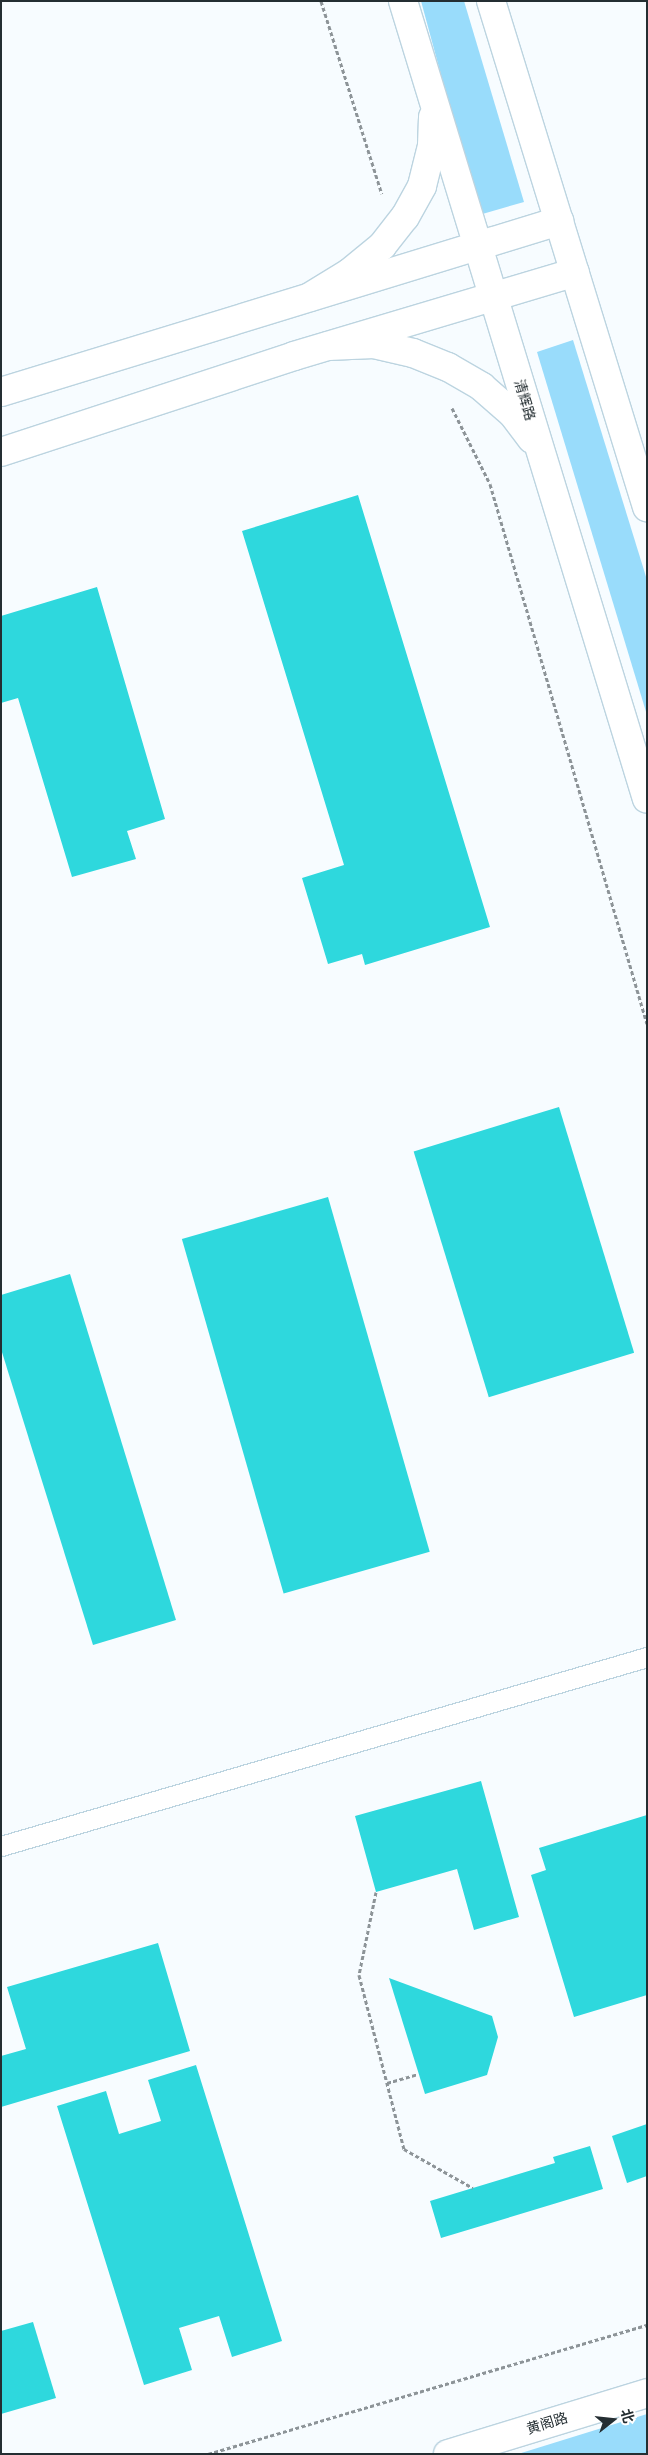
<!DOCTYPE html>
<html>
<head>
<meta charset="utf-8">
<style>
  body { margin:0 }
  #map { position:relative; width:648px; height:2455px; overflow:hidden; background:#f7fcff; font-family:"Archivo Narrow","Noto Sans SC",sans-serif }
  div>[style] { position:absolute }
  .green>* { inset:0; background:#99dcfb }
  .building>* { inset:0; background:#2ed8dd; transform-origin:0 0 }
  .path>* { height:3px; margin-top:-1.5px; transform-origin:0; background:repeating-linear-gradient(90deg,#8d9498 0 4px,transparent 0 6.5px) }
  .roads { filter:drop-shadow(1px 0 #bcd4e0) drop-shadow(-1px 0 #bcd4e0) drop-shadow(0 1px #bcd4e0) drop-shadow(0 -1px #bcd4e0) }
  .lane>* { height:19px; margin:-9.5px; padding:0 9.5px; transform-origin:9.5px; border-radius:9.5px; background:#fff }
  .street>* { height:28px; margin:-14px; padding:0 14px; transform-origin:14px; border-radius:14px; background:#fff }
  .secondary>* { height:28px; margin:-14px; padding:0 14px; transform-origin:14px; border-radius:14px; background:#fff }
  span { translate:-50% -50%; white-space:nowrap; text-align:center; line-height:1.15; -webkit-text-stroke:4px #fff; paint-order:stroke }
  .street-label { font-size:14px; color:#242e32 }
  .frame { position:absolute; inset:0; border:2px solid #242e32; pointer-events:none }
  .north { position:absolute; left:588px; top:2395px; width:50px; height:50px; -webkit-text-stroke:4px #fff; paint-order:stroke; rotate:74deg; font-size:14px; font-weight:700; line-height:20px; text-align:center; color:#242e32 }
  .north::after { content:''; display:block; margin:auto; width:18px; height:22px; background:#242e32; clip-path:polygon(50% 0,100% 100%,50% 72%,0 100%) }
</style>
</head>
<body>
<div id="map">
  <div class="green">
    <i style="clip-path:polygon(421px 1px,464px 1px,524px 202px,479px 215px)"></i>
    <i style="clip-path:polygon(573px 340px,647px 580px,647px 715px,537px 352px)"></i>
    <i style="clip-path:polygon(647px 2414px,647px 2454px,518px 2454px)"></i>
  </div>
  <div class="building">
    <i style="clip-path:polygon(358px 495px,490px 927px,365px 965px,362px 954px,328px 964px,302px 878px,344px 865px,242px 531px)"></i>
    <i style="clip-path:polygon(97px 587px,165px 819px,127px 831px,136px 859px,72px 877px,18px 698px,1px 703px,1px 616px)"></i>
    <i style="left:559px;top:1107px;width:257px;height:152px;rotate:73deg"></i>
    <i style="left:328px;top:1197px;width:369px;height:152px;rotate:74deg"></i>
    <i style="clip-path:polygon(70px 1274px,176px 1620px,93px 1645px,1px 1349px,1px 1295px)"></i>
    <i style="clip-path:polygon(481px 1781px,519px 1917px,474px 1930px,457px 1869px,376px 1892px,355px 1816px)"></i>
    <i style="clip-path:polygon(647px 1815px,647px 1995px,574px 2017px,531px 1875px,546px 1870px,539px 1848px)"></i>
    <i style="clip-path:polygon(158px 1943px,190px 2051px,1px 2107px,1px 2056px,26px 2049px,7px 1987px)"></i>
    <i style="clip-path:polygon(389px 1978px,492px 2016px,498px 2037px,487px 2075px,425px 2094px)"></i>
    <i style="clip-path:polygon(196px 2065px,282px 2341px,232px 2357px,219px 2316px,179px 2328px,192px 2370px,144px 2385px,57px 2106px,106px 2091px,119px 2134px,161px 2121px,148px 2080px)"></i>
    <i style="clip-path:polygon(647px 2124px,647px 2176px,627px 2183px,612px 2136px)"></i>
    <i style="clip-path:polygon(590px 2146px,603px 2189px,441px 2238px,430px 2201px,555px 2163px,553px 2157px)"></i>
    <i style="clip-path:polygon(33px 2322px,56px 2398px,1px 2414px,1px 2331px)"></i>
  </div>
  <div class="path">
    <i style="left:321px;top:1px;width:202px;rotate:72.5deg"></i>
    <i style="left:452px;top:408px;width:85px;rotate:63.4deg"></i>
    <i style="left:490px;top:484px;width:562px;rotate:73.79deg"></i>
    <i style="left:376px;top:1892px;width:85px;rotate:101.6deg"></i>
    <i style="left:359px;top:1975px;width:180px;rotate:75.5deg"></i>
    <i style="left:404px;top:2149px;width:79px;rotate:29.5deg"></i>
    <i style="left:387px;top:2083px;width:32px;rotate:-16deg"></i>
    <i style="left:208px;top:2454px;width:458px;rotate:-16.4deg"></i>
  </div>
  <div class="roads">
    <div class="lane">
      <i style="left:1px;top:1846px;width:673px;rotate:-16.31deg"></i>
    </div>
    <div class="street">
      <i style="left:1px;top:392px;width:584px;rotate:-17.04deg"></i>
      <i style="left:1px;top:452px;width:308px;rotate:-18.1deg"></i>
      <i style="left:294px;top:356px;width:293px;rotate:-16.6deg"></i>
    </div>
    <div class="secondary">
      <i style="left:403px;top:1px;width:834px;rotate:73deg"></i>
      <i style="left:491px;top:1px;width:530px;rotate:72.87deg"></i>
      <i style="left:310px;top:297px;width:46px;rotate:-31.6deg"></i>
      <i style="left:349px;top:273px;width:43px;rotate:-39.3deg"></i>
      <i style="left:382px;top:246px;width:37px;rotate:-52deg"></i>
      <i style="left:405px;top:217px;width:35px;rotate:-61deg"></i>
      <i style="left:422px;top:186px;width:41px;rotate:-76deg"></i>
      <i style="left:432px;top:146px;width:29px;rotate:-88deg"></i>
      <i style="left:328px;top:346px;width:46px;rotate:-2.5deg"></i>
      <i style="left:374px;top:344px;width:40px;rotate:13deg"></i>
      <i style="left:413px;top:353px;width:38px;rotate:22deg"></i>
      <i style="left:448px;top:367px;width:39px;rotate:30deg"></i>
      <i style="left:482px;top:387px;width:41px;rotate:41.1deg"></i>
      <i style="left:513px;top:414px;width:31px;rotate:53deg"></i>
      <i style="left:448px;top:2454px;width:208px;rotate:-17deg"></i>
    </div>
  </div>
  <div class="street-label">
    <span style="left:525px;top:400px;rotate:73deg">清辉路</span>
    <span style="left:547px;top:2423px;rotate:-17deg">黄阁路</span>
  </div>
  <div class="frame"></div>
  <div class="north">北</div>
</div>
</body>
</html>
